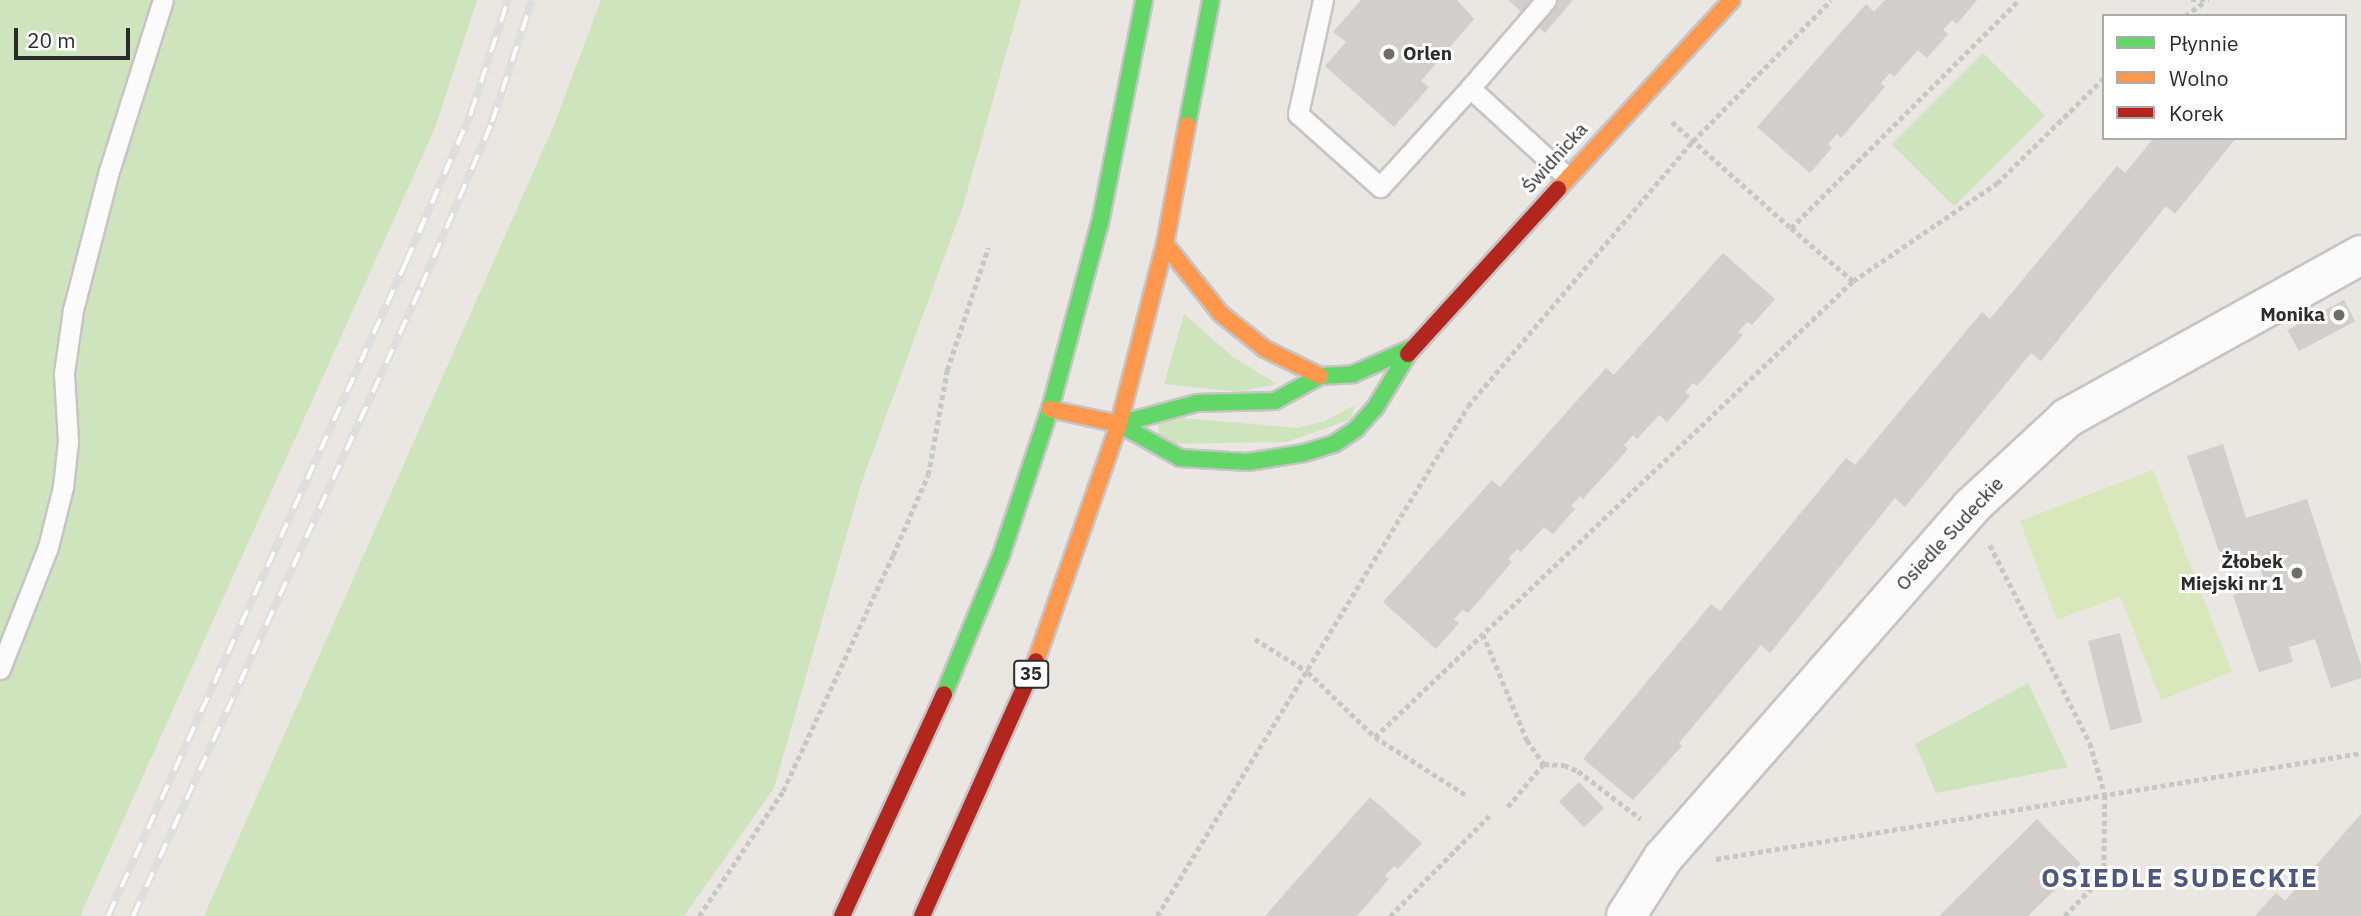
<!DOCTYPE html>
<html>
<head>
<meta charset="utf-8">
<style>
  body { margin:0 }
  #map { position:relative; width:2361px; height:916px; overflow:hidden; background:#eae6e2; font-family:"IBM Plex Sans",sans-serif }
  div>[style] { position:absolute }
  .green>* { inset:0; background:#cee4bc; transform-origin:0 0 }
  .pitch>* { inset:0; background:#d8e8ba }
  .building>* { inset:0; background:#d1cecb; transform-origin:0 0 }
  .path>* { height:4.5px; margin-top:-2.25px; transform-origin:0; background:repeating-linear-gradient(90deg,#c7c7c6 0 5px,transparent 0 8.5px) }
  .roads { filter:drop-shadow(2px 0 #c6c4c5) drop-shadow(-2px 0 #c6c4c5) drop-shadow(0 2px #c6c4c5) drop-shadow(0 -2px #c6c4c5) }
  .lane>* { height:19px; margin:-9.5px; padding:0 9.5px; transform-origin:9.5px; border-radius:9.5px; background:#fcfbfb }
  .street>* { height:38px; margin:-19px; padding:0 19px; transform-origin:19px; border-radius:19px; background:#fcfbfb }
  .fast>* { height:16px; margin:-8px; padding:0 8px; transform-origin:8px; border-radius:8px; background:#63d668 }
  .slow>* { height:16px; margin:-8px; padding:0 8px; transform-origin:8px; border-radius:8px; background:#ff974d }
  .jam>* { height:16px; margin:-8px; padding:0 8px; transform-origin:8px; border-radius:8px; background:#b3261e }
  .rail>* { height:8px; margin-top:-4px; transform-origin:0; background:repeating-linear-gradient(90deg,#fff 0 16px,#dededf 0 32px); box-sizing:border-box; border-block:2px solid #dededf }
  .dots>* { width:19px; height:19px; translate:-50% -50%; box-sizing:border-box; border:4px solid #fff; border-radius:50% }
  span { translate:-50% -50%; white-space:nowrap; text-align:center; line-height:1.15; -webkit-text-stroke:6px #fff; paint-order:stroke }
  .shield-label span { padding:2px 5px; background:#fff; border:2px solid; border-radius:5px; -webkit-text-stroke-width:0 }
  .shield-label { font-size:18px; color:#2c2c2c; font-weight:700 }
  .poi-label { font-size:19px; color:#2c2c2c; font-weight:700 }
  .left { translate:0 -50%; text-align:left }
  .right { translate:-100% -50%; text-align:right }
  .street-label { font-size:19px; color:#2c2c2c }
  .district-label { font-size:26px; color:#4d577c; font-weight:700; letter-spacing:2px }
  .legend { position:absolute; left:2102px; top:14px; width:245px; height:126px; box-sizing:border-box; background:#fff; border:2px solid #ababab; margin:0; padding:9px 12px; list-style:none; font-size:21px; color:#2c2c2c }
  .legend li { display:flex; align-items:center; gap:14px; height:35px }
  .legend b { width:35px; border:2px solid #ababab }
  .scale { position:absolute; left:14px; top:28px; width:116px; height:32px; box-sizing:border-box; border:4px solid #2c2c2c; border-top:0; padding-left:9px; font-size:21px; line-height:24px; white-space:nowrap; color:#2c2c2c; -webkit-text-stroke:5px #fff; paint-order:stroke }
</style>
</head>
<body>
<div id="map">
  <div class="green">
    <i style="clip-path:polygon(0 0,477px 0,435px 128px,80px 916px,0 916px)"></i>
    <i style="clip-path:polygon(601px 0,1021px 0,963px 206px,861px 484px,774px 788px,684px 916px,204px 916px,554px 125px)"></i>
    <i style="left:1983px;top:53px;width:88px;height:129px;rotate:45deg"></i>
    <i style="clip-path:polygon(1184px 314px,1233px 357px,1277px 384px,1238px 392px,1164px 384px)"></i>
    <i style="clip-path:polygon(1355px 405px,1351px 419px,1287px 442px,1159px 444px,1158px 416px,1297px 428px,1325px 421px)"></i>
    <i style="clip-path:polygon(2028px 683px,2068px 767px,1936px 793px,1915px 744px)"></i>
  </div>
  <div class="pitch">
    <i style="clip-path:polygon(2153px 470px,2232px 672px,2161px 700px,2120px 596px,2057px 620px,2020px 521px)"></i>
  </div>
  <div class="building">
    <i style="clip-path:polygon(1361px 0,1457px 0,1474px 19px,1421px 81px,1429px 87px,1394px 127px,1325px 66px,1346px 42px,1333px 32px)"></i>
    <i style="clip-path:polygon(1508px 0,1573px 0,1545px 33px)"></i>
    <i style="clip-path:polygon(1885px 0,1977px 0,1957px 24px,1952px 20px,1943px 30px,1948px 34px,1927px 58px,1918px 50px,1894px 77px,1890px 73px,1881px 83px,1885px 87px,1841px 138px,1837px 134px,1828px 144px,1832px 148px,1810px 173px,1757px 127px,1866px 4px,1874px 12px)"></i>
    <i style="clip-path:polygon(2154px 138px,2236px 138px,2175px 214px,2166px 206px,2041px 361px,2031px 353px,1905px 507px,1895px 498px,1770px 653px,1761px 645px,1679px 743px,1682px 746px,1633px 800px,1583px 759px,1711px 604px,1720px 611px,1846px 458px,1855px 465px,1982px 312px,1990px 319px,2117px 166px,2125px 173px)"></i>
    <i style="clip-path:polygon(1723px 253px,1775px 299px,1752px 325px,1747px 322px,1738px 332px,1743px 335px,1697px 386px,1693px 383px,1685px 392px,1690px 396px,1667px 422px,1659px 415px,1637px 439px,1633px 435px,1624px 445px,1628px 449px,1583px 499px,1580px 496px,1571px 506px,1575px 509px,1553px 534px,1544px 527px,1521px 552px,1517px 549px,1508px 559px,1512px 562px,1468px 613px,1463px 610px,1454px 619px,1459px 623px,1436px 649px,1383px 602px,1492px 480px,1500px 487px,1606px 368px,1614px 375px)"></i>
    <i style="left:2344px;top:300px;width:24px;height:64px;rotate:62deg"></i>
    <i style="clip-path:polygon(2223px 444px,2246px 518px,2307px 499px,2361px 665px,2361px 678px,2331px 688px,2315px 639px,2289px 647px,2293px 662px,2259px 672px,2233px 595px,2266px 584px,2255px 553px,2223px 563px,2187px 456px)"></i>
    <i style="left:2120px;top:633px;width:92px;height:33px;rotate:76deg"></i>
    <i style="left:1579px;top:782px;width:36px;height:28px;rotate:46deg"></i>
    <i style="clip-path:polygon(1370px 797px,1422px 843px,1398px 869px,1394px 866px,1385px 876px,1389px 879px,1357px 916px,1265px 916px)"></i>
    <i style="clip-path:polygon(2361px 814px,2361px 916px,2255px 916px,2276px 893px,2285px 901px)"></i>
    <i style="clip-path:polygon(2037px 819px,2081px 864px,2028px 916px,1939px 916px)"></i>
  </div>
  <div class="path">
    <i style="left:2191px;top:0;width:18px"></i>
    <i style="left:2185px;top:16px;width:24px;rotate:-36deg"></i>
    <i style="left:1672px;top:122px;width:159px;rotate:41.7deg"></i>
    <i style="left:1791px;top:228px;width:322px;rotate:-45deg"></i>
    <i style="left:1791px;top:228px;width:82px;rotate:40.5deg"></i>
    <i style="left:1853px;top:281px;width:174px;rotate:-34.2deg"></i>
    <i style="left:1997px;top:183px;width:150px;rotate:-44.5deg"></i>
    <i style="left:1990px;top:545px;width:222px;rotate:63.2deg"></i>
    <i style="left:2090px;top:743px;width:54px;rotate:73.9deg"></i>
    <i style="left:2105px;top:795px;width:81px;rotate:90.7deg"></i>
    <i style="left:2104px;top:876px;width:56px;rotate:134.3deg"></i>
    <i style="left:1483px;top:634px;width:115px;rotate:67.5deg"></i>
    <i style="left:1527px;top:740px;width:29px;rotate:55deg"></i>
    <i style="left:1544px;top:764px;width:56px;rotate:129.9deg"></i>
    <i style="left:1255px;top:639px;width:62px;rotate:31.9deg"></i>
    <i style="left:1308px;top:672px;width:93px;rotate:44.1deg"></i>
    <i style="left:1375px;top:737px;width:661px;rotate:-43.65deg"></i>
    <i style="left:1375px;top:737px;width:108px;rotate:32.5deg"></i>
    <i style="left:1544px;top:764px;width:20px;rotate:3deg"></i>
    <i style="left:1564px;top:765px;width:15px;rotate:23deg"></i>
    <i style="left:1578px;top:771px;width:79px;rotate:37.3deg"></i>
    <i style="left:1716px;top:859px;width:654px;rotate:-9.33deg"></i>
    <i style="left:699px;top:916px;width:151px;rotate:-56.1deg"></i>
    <i style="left:783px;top:791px;width:260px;rotate:-65deg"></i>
    <i style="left:893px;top:555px;width:87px;rotate:-66.4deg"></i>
    <i style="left:928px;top:475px;width:107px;rotate:-79.7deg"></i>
    <i style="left:947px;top:370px;width:129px;rotate:-71.4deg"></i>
    <i style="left:1157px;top:916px;width:597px;rotate:-58.62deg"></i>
    <i style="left:1468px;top:406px;width:348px;rotate:-49.7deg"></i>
    <i style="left:1693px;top:141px;width:197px;rotate:-45.6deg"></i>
    <i style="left:1390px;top:916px;width:141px;rotate:-45.3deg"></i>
  </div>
  <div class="roads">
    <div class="lane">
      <i style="left:1323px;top:0;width:117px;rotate:102.4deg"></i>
      <i style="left:1298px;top:114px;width:110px;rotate:41.7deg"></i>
      <i style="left:1380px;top:187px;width:134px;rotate:-47.7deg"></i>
      <i style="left:1546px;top:0;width:116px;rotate:130.8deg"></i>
      <i style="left:1470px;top:88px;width:130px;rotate:42.5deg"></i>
      <i style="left:0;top:669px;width:131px;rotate:-68.5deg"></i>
      <i style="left:48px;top:547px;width:62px;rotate:-76deg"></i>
      <i style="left:63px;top:487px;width:46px;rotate:-83.8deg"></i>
      <i style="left:68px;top:441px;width:68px;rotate:-93.4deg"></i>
      <i style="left:64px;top:373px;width:64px;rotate:-81.9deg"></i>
      <i style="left:73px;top:310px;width:144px;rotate:-75.5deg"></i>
      <i style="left:109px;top:171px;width:179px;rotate:-72.5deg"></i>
    </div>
    <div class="street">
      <i style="left:1626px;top:916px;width:69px;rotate:-57.5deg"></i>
      <i style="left:1663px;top:858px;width:467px;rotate:-48.7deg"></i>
      <i style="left:1971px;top:507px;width:131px;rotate:-42.8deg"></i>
      <i style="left:2067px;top:418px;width:336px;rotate:-29deg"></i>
    </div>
    <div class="fast">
      <i style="left:1187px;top:125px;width:127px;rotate:-79.1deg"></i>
      <i style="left:1119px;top:424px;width:70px;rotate:29.1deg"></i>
      <i style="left:1180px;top:458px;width:68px;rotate:3.4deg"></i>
      <i style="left:1248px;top:462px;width:57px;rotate:-9.1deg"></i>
      <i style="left:1304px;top:453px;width:31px;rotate:-17deg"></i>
      <i style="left:1334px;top:444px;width:27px;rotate:-34deg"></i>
      <i style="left:1356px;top:429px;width:28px;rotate:-48deg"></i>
      <i style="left:1375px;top:408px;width:63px;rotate:-58.6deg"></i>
      <i style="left:1119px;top:424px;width:81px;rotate:-15.1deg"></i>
      <i style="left:1197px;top:403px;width:78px;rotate:-1.5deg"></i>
      <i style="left:1275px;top:401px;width:51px;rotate:-29.1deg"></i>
      <i style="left:1320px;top:376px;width:33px;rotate:-3deg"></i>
      <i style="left:1353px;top:374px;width:64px;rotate:-23.8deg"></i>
      <i style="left:944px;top:694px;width:149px;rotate:-67.6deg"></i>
      <i style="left:1001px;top:556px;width:155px;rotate:-71.6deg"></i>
      <i style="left:1050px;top:409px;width:193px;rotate:-75deg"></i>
      <i style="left:1100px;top:223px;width:227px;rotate:-78.8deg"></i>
    </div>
    <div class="slow">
      <i style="left:1558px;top:189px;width:257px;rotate:-47.4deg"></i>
      <i style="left:1165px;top:244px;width:88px;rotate:51.4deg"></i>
      <i style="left:1220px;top:313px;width:58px;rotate:38.7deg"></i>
      <i style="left:1265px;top:349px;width:61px;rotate:26.1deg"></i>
      <i style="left:1050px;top:409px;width:71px;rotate:12.3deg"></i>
      <i style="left:1036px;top:661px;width:251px;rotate:-70.7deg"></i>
      <i style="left:1119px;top:424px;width:186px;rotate:-75.7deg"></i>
      <i style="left:1165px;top:244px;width:121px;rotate:-79.5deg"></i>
    </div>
    <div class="jam">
      <i style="left:1408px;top:354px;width:223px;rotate:-47.7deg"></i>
      <i style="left:842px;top:916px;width:244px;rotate:-65.3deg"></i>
      <i style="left:922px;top:916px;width:279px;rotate:-65.9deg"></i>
    </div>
  </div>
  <div class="rail">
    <i style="left:108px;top:916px;width:719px;rotate:-65.5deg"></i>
    <i style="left:406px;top:262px;width:163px;rotate:-66.4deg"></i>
    <i style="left:471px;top:113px;width:119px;rotate:-71.9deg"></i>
    <i style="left:133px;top:916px;width:692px;rotate:-65.4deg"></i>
    <i style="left:421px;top:287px;width:180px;rotate:-66.7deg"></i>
    <i style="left:492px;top:122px;width:128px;rotate:-71.8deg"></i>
  </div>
  <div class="dots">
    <i style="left:1389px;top:54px;background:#6e6d6c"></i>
    <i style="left:2339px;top:315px;background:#6e6d6c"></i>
    <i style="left:2297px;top:573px;background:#6e6d6c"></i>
  </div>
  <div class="shield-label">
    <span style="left:1031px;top:674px">35</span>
  </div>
  <div class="poi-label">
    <span class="left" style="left:1403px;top:54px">Orlen</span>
    <span class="right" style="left:2325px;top:315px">Monika</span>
    <span class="right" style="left:2283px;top:573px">Żłobek<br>Miejski nr 1</span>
  </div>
  <div class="street-label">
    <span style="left:1555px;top:158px;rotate:-48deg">Świdnicka</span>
    <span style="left:1950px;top:534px;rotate:-47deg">Osiedle Sudeckie</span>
  </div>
  <div class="district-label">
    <span style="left:2180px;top:878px">OSIEDLE SUDECKIE</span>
  </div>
  <ul class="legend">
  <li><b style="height:9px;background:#63d668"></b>Płynnie</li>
  <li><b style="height:9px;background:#ff974d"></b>Wolno</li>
  <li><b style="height:9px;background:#b3261e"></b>Korek</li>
  </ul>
  <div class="scale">20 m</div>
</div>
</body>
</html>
